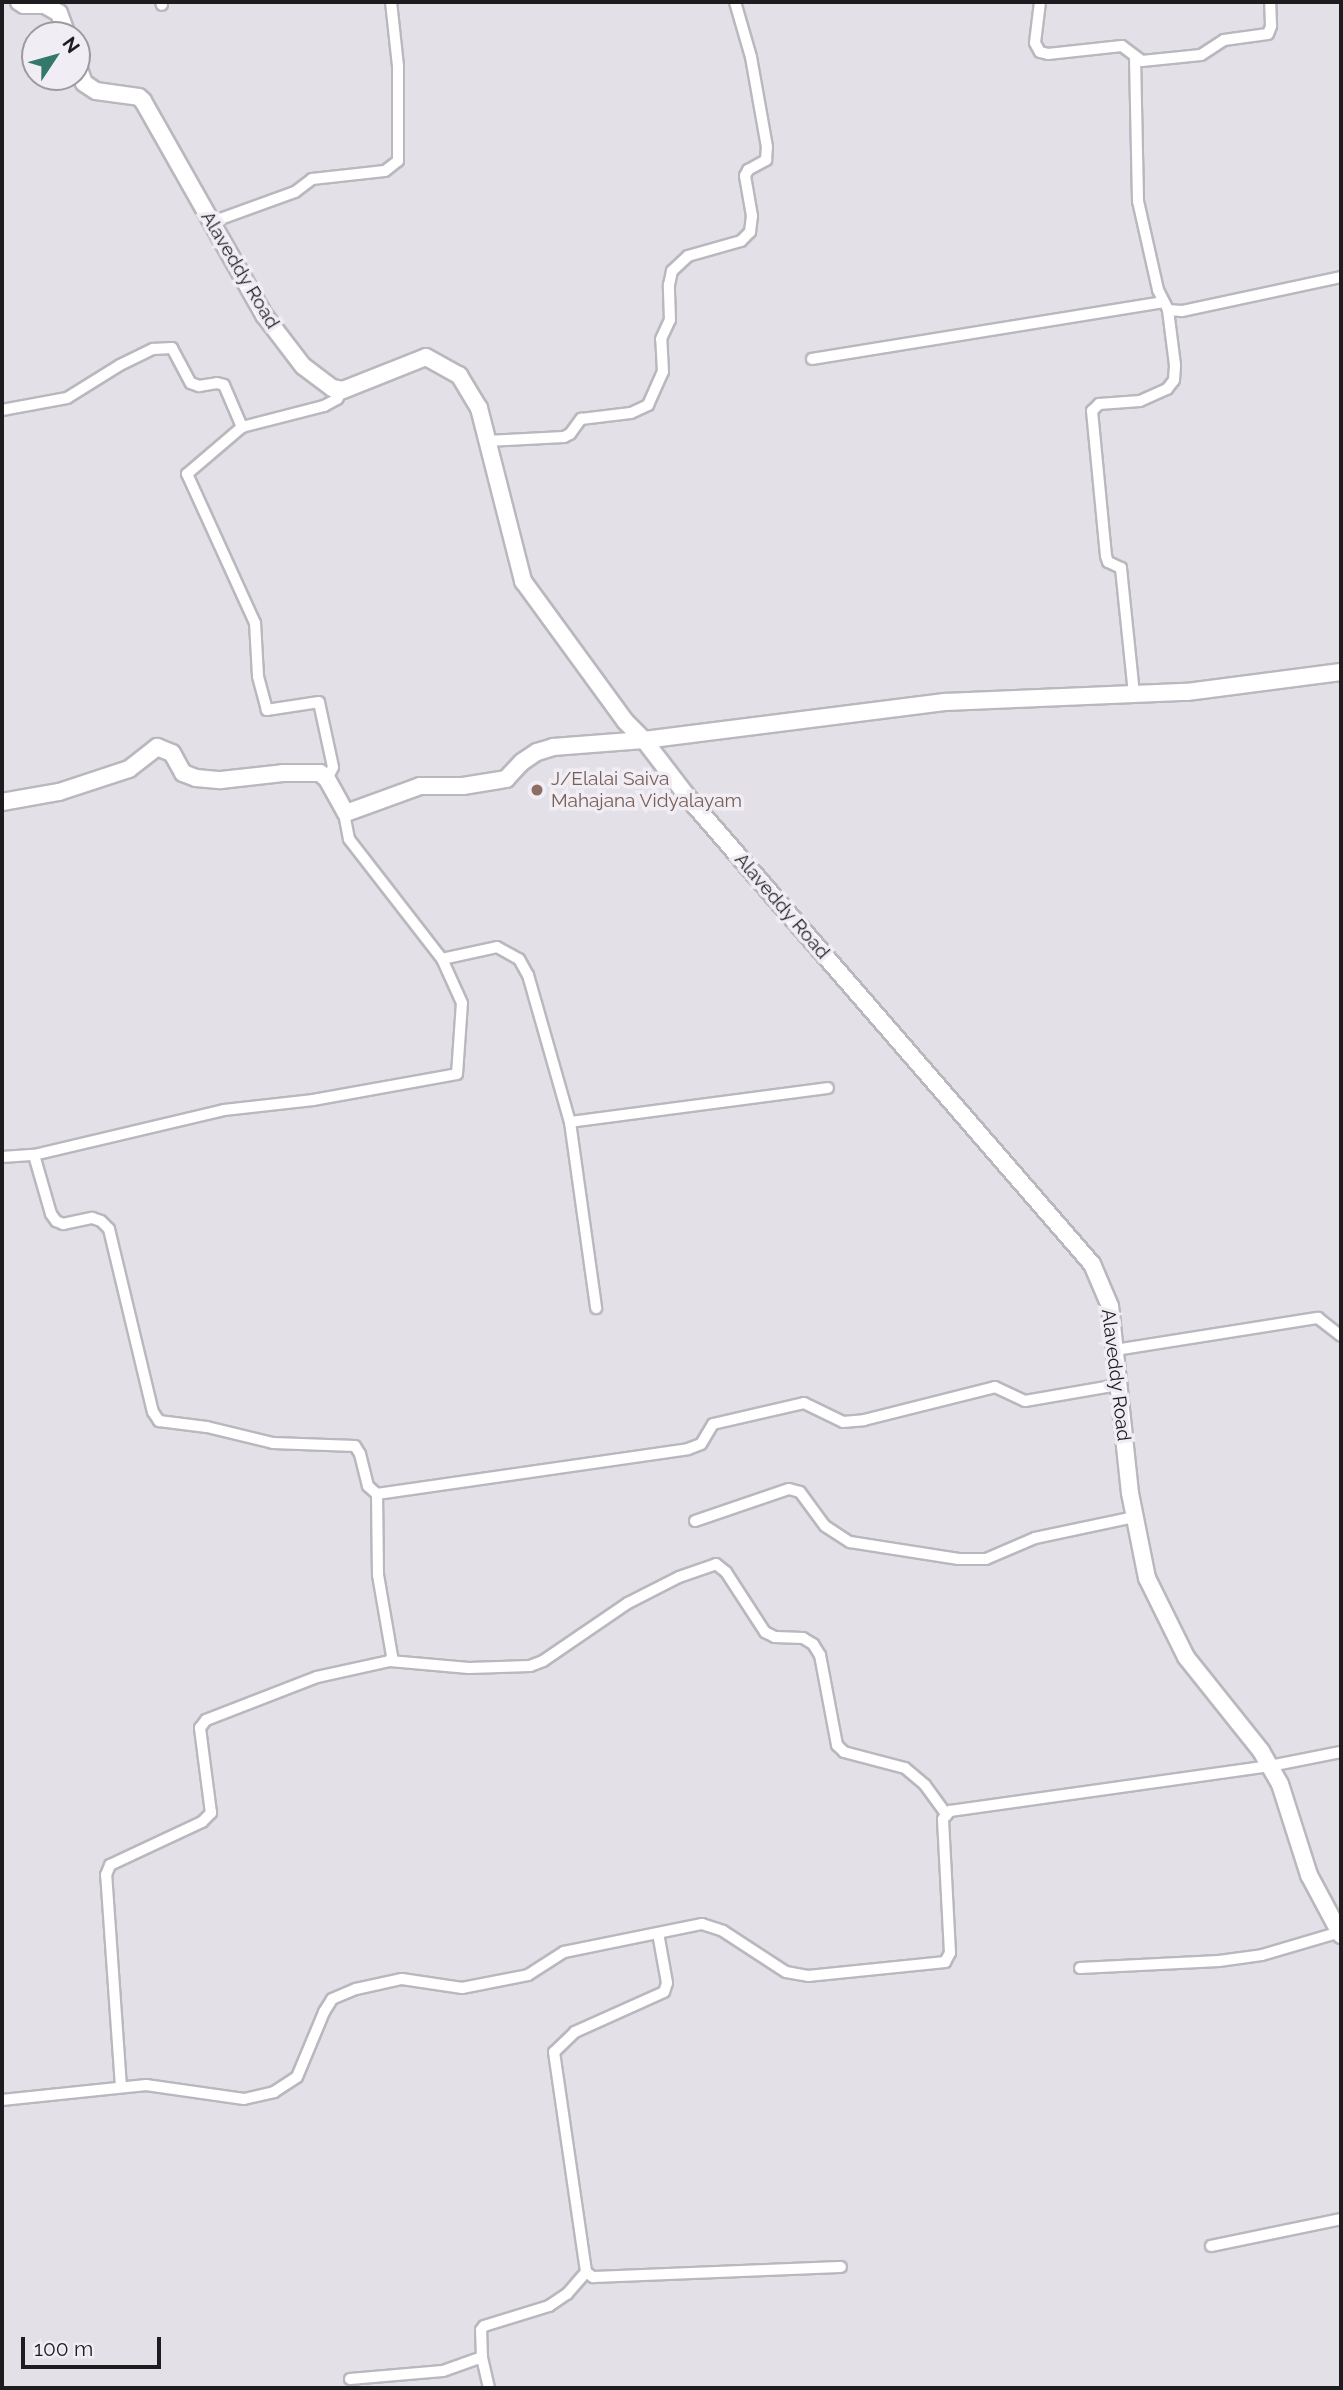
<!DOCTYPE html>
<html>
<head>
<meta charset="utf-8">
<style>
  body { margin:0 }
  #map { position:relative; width:1343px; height:2390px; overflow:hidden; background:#e4e0e7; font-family:Raleway,sans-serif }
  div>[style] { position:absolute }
  .roads { filter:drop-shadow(2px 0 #bbb7bf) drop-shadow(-2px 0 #bbb7bf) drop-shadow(0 2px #bbb7bf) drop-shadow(0 -2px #bbb7bf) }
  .street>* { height:10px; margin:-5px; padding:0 5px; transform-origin:5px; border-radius:5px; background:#fff }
  .secondary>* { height:16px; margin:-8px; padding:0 8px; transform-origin:8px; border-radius:8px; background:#fff }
  .dots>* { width:19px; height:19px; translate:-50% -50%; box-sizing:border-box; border:4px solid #f1edf4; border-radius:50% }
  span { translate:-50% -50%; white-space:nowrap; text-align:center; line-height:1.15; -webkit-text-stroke:7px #f1edf4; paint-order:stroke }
  .street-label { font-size:19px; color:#1e1c1f }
  .education-label { font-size:19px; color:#785e54 }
  .left { translate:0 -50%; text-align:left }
  .frame { position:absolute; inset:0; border:4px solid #1e1c1f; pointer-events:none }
  .north { position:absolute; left:21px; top:21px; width:70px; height:70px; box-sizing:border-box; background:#f1edf4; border:2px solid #9d999f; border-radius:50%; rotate:54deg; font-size:19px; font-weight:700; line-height:28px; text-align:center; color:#1e1c1f }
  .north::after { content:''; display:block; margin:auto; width:24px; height:32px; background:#34786b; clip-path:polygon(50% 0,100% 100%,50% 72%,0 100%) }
  .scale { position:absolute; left:21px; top:2337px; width:140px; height:32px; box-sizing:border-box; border:4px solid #1e1c1f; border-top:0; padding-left:9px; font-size:21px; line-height:24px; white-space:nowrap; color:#1e1c1f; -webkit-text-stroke:5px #f1edf4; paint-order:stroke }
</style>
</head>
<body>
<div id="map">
  <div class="roads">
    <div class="street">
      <i style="left:161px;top:2px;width:3px;rotate:72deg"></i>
      <i style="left:1040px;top:2px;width:41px;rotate:97deg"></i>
      <i style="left:1035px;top:43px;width:10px;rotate:61deg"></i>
      <i style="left:1040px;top:52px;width:8px;rotate:14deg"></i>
      <i style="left:1048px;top:54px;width:74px;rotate:-6.2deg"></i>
      <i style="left:1122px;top:46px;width:25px;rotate:37deg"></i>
      <i style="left:1142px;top:61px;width:59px;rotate:-5.8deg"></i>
      <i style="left:1201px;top:55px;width:27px;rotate:-33deg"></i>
      <i style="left:1224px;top:40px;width:44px;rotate:-7.8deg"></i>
      <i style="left:1268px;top:34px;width:9px;rotate:-69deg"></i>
      <i style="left:1271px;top:26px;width:24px;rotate:-92deg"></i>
      <i style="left:1135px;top:57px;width:144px;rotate:88.8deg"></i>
      <i style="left:1138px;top:201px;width:91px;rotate:77.3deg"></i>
      <i style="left:1158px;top:290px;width:22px;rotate:63deg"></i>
      <i style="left:1168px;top:310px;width:14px;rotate:4deg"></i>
      <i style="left:1182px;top:311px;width:163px;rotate:-12.1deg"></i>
      <i style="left:212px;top:222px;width:88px;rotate:-19.9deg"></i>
      <i style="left:295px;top:192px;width:21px;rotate:-37deg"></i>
      <i style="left:312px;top:179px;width:73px;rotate:-6.3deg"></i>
      <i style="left:385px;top:171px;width:16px;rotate:-38deg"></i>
      <i style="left:398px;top:161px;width:95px;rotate:-90deg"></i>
      <i style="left:398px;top:66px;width:64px;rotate:-96.2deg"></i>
      <i style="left:812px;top:359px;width:356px;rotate:-9.2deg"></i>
      <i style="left:2px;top:410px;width:66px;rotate:-10.5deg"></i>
      <i style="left:67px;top:398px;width:62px;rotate:-31.9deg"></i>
      <i style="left:120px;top:365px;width:37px;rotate:-26deg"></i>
      <i style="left:153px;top:349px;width:19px;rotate:-3deg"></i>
      <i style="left:172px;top:348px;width:40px;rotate:62deg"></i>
      <i style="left:191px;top:383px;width:9px;rotate:21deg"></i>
      <i style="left:199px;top:386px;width:18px;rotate:-9deg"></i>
      <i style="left:217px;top:383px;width:7px;rotate:16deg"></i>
      <i style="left:224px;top:385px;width:46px;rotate:66.8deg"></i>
      <i style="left:487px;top:441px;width:77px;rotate:-3deg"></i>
      <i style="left:564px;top:437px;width:7px;rotate:-27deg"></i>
      <i style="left:570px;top:434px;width:19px;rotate:-54deg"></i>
      <i style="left:581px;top:419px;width:50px;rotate:-6.8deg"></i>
      <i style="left:631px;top:413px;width:19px;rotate:-25deg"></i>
      <i style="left:648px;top:405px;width:36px;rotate:-66deg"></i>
      <i style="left:663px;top:372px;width:33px;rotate:-93deg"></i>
      <i style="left:661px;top:339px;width:21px;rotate:-65deg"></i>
      <i style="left:670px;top:320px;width:35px;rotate:-92deg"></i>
      <i style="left:669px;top:285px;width:14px;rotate:-78deg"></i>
      <i style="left:672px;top:271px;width:22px;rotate:-43deg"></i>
      <i style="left:688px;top:256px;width:55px;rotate:-15.8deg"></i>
      <i style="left:741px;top:241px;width:13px;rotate:-45deg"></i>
      <i style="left:750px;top:232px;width:16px;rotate:-83deg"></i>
      <i style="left:752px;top:216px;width:41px;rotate:-99.9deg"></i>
      <i style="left:745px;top:176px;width:7px;rotate:-63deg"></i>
      <i style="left:748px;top:170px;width:21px;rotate:-29deg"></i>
      <i style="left:766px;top:160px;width:13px;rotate:-86deg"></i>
      <i style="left:767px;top:147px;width:91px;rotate:-100.1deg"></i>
      <i style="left:751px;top:57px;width:57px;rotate:-106.2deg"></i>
      <i style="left:1134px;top:694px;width:127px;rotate:-95.9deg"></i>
      <i style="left:1121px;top:568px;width:14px;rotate:-155deg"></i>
      <i style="left:1108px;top:562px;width:6px;rotate:-108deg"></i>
      <i style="left:1106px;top:556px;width:146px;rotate:-95.5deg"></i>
      <i style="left:1092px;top:411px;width:10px;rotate:-45deg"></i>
      <i style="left:1099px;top:404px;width:41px;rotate:-4.2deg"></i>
      <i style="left:1140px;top:401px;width:30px;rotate:-24deg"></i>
      <i style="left:1167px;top:389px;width:11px;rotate:-52deg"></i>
      <i style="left:1174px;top:380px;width:15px;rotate:-86deg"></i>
      <i style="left:1175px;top:365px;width:55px;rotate:-97.3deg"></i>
      <i style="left:327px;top:779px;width:13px;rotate:-63deg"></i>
      <i style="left:333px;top:767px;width:66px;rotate:-102.2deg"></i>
      <i style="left:319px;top:702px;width:53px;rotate:171.3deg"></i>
      <i style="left:267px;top:710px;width:35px;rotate:-105deg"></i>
      <i style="left:258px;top:676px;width:53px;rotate:-93.2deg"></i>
      <i style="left:255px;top:623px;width:164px;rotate:-114.5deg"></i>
      <i style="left:187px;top:474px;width:72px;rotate:-40.5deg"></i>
      <i style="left:242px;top:427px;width:85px;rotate:-14.4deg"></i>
      <i style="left:324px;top:406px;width:15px;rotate:-28deg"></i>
      <i style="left:337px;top:399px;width:11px;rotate:-56deg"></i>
      <i style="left:442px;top:959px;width:56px;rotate:-12.3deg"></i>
      <i style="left:497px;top:947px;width:25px;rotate:29deg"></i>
      <i style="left:519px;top:959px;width:18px;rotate:61deg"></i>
      <i style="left:528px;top:975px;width:153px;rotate:74.1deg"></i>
      <i style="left:570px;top:1122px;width:188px;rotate:82deg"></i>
      <i style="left:570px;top:1122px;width:260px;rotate:-7.5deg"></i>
      <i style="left:34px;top:1155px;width:61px;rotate:73.9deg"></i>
      <i style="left:51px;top:1214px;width:9px;rotate:54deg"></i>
      <i style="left:56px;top:1221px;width:8px;rotate:23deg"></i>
      <i style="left:63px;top:1224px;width:30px;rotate:-12deg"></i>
      <i style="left:92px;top:1218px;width:9px;rotate:18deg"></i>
      <i style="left:101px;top:1221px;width:11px;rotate:45deg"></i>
      <i style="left:109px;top:1229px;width:188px;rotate:76.5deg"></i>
      <i style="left:153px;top:1412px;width:11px;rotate:56deg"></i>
      <i style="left:159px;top:1421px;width:48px;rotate:7.1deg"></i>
      <i style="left:207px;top:1427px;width:68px;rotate:13.6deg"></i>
      <i style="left:273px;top:1443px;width:82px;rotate:2.1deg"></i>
      <i style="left:355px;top:1446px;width:9px;rotate:58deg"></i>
      <i style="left:360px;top:1454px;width:33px;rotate:76deg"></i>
      <i style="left:368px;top:1486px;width:12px;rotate:42deg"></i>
      <i style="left:377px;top:1494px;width:314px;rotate:-8.2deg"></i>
      <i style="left:688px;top:1449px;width:14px;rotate:-21deg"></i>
      <i style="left:701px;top:1444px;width:23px;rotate:-59deg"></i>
      <i style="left:713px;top:1424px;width:93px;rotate:-13deg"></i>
      <i style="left:804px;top:1403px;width:43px;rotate:26deg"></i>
      <i style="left:843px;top:1422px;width:21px;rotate:-5deg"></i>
      <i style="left:864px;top:1420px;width:135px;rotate:-14.1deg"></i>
      <i style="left:995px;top:1387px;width:33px;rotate:25deg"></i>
      <i style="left:1025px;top:1401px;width:94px;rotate:-9.8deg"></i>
      <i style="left:2px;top:1157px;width:32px;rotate:-4deg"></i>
      <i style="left:34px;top:1155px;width:195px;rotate:-13.3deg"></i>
      <i style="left:224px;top:1110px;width:90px;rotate:-6.4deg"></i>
      <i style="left:313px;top:1100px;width:146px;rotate:-10.2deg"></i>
      <i style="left:457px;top:1074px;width:71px;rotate:-86deg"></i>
      <i style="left:462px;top:1003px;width:48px;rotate:-114.4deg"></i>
      <i style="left:442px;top:959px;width:152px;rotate:-127.8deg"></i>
      <i style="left:349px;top:839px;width:26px;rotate:-101deg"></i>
      <i style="left:1115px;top:1350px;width:206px;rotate:-9deg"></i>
      <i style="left:1318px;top:1318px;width:29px;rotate:38deg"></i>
      <i style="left:695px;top:1521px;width:99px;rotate:-18.8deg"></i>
      <i style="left:789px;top:1489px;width:11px;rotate:15deg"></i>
      <i style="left:800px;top:1492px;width:42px;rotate:53.7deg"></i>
      <i style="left:825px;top:1526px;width:30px;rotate:33deg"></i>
      <i style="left:850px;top:1542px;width:110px;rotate:8.9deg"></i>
      <i style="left:959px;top:1559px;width:27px"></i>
      <i style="left:986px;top:1559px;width:53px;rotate:-23.2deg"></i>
      <i style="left:1035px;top:1538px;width:102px;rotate:-11.9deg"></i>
      <i style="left:390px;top:1661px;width:79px;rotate:5.1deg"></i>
      <i style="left:469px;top:1668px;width:61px;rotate:-1.9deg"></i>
      <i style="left:530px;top:1666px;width:14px;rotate:-21deg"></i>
      <i style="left:543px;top:1661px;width:103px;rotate:-34.3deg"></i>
      <i style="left:628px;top:1603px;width:57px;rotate:-27deg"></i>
      <i style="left:679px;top:1577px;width:39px;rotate:-19deg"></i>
      <i style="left:716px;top:1564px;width:13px;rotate:39deg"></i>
      <i style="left:726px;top:1572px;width:72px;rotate:57deg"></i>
      <i style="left:765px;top:1632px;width:11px;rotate:27deg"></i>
      <i style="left:775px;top:1637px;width:28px;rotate:2deg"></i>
      <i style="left:803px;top:1638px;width:12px;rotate:31deg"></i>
      <i style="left:813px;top:1644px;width:13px;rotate:58deg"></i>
      <i style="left:820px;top:1655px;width:92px;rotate:79.3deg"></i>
      <i style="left:837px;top:1745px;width:10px;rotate:45deg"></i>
      <i style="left:844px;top:1752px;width:63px;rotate:14.7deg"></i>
      <i style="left:905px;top:1768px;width:26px;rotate:40deg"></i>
      <i style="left:925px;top:1785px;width:37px;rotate:54deg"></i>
      <i style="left:658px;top:1933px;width:51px;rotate:79.8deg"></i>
      <i style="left:667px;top:1983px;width:9px;rotate:108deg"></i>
      <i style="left:664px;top:1992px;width:98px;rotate:155.8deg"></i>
      <i style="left:575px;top:2032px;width:29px;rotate:136deg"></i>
      <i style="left:554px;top:2052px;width:222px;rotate:81.7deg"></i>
      <i style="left:586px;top:2272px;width:9px;rotate:36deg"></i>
      <i style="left:593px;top:2277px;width:248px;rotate:-2.3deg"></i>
      <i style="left:1080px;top:1968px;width:139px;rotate:-2.9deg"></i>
      <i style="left:1219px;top:1961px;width:43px;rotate:-7.9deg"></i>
      <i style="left:1262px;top:1955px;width:81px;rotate:-16.4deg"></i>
      <i style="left:121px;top:2087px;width:213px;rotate:-94deg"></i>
      <i style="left:106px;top:1875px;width:11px;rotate:-68deg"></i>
      <i style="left:110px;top:1865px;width:102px;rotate:-25.1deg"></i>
      <i style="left:202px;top:1822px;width:13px;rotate:-45deg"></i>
      <i style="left:211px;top:1813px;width:86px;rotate:-97.4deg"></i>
      <i style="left:200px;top:1728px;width:10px;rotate:-53deg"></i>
      <i style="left:206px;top:1720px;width:119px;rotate:-21.2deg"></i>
      <i style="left:317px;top:1677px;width:75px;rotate:-12.4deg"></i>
      <i style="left:390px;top:1661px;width:5px;rotate:-68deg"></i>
      <i style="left:392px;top:1656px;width:82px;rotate:-99.8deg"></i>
      <i style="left:378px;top:1575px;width:81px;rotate:-90.7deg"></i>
      <i style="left:2px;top:2100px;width:145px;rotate:-5.9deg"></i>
      <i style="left:146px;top:2085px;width:99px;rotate:8.1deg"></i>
      <i style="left:244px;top:2099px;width:31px;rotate:-13deg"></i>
      <i style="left:274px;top:2092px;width:27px;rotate:-33deg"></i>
      <i style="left:297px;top:2077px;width:70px;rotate:-67.4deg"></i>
      <i style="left:324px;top:2012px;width:15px;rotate:-58deg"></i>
      <i style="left:332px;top:1999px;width:26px;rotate:-23deg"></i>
      <i style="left:356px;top:1989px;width:47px;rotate:-12.3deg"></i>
      <i style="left:402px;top:1979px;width:61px;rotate:8.5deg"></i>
      <i style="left:462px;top:1988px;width:67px;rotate:-11.1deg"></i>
      <i style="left:528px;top:1975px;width:43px;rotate:-32.6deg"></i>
      <i style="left:564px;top:1952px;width:141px;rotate:-11.5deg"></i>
      <i style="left:702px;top:1924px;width:22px;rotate:18deg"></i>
      <i style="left:723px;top:1931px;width:75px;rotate:33.1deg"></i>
      <i style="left:786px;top:1972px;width:22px;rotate:10deg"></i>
      <i style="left:808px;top:1976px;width:138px;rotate:-5.8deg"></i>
      <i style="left:945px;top:1962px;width:10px;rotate:-61deg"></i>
      <i style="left:950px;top:1953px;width:134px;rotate:-93deg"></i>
      <i style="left:943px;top:1819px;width:11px;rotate:-49deg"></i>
      <i style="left:950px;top:1811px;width:323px;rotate:-8deg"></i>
      <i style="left:1270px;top:1766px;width:72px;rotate:-11.2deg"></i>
      <i style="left:1211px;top:2246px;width:133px;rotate:-11.7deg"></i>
      <i style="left:350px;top:2379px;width:93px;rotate:-4.9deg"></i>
      <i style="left:443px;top:2371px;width:41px;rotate:-19.7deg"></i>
      <i style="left:489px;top:2388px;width:32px;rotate:-103deg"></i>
      <i style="left:482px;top:2357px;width:27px;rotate:-92deg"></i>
      <i style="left:481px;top:2330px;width:5px;rotate:-53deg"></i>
      <i style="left:484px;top:2326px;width:68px;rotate:-17.1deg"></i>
      <i style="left:549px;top:2306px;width:22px;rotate:-34deg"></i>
      <i style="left:567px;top:2294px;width:29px;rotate:-49deg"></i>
    </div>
    <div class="secondary">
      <i style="left:19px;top:2px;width:6px;rotate:31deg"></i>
      <i style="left:24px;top:5px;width:21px"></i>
      <i style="left:45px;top:5px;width:16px;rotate:30deg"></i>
      <i style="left:59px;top:13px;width:23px;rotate:70deg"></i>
      <i style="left:77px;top:63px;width:21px;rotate:71deg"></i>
      <i style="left:84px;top:83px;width:14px;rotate:34deg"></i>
      <i style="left:96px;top:91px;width:43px;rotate:7.9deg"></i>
      <i style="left:139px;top:97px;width:6px;rotate:45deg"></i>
      <i style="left:143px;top:101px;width:246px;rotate:60.5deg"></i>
      <i style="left:264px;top:315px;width:64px;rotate:52.6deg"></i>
      <i style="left:303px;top:366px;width:36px;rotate:37deg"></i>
      <i style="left:332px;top:388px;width:11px;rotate:10deg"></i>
      <i style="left:343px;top:390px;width:89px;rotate:-21.7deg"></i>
      <i style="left:426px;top:357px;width:38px;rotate:29deg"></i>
      <i style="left:459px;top:375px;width:39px;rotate:59deg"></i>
      <i style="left:479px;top:408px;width:179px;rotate:75.7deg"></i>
      <i style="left:523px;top:581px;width:173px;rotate:53.9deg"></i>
      <i style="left:625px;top:721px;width:27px;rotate:45deg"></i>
      <i style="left:644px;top:740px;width:76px;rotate:52.5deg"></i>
      <i style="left:690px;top:800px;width:614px;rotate:49.1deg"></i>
      <i style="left:1092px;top:1264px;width:46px;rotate:66.8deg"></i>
      <i style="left:1110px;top:1306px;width:188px;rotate:83.9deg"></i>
      <i style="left:1130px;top:1493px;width:87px;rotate:78.7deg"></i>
      <i style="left:1147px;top:1578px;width:88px;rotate:63.7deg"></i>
      <i style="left:1186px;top:1657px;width:120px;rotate:51.4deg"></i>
      <i style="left:1261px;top:1751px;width:38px;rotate:60deg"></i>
      <i style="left:1280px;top:1784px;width:96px;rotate:72.3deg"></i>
      <i style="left:1309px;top:1875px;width:68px;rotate:61.9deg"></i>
      <i style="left:2px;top:802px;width:58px;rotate:-10deg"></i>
      <i style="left:59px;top:792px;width:74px;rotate:-18.2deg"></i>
      <i style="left:129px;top:769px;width:36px;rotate:-38deg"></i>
      <i style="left:157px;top:747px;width:16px;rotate:22deg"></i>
      <i style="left:172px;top:753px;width:23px;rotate:61deg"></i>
      <i style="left:183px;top:773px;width:14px;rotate:21deg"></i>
      <i style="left:196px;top:778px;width:25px;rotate:5deg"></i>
      <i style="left:221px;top:780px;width:62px;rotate:-6.4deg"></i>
      <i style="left:283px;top:773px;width:37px"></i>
      <i style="left:320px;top:773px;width:9px;rotate:41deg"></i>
      <i style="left:327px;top:779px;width:39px;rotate:61deg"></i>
      <i style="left:346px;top:813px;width:79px;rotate:-20deg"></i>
      <i style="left:420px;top:786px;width:43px"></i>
      <i style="left:463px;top:786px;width:44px;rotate:-9.2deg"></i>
      <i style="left:506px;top:779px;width:23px;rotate:-47deg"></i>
      <i style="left:522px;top:762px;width:18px;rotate:-34deg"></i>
      <i style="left:537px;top:752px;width:17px;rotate:-17deg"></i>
      <i style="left:553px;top:747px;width:91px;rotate:-4.4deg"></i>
      <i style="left:644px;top:740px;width:303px;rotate:-7.2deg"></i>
      <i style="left:945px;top:702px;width:242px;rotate:-2.4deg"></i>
      <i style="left:1187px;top:692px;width:155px;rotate:-7.4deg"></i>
    </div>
  </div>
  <div class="dots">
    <i style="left:537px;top:790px;background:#8d6e63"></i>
  </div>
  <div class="street-label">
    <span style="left:240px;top:270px;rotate:59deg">Alaveddy Road</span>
    <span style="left:782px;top:906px;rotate:49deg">Alaveddy Road</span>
    <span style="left:1116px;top:1375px;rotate:83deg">Alaveddy Road</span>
  </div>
  <div class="education-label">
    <span class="left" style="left:551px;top:790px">J/Elalai Saiva<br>Mahajana Vidyalayam</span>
  </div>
  <div class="frame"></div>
  <div class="north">N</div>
  <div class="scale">100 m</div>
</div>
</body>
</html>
